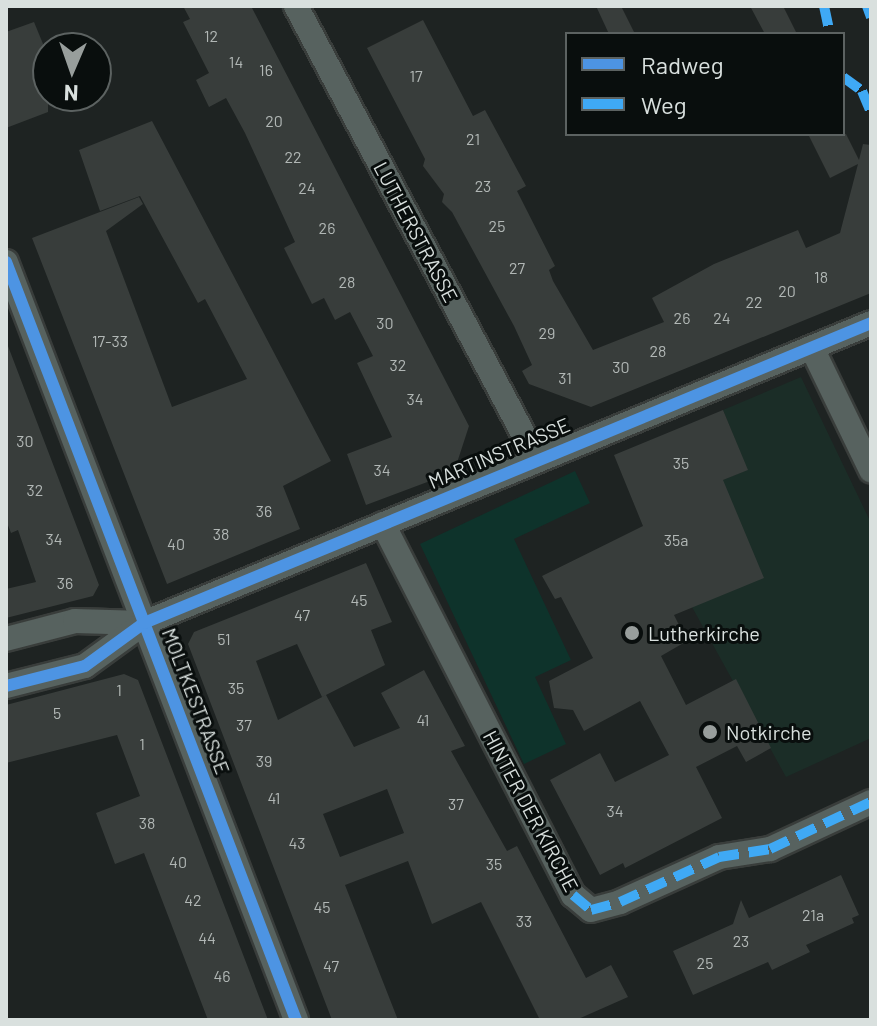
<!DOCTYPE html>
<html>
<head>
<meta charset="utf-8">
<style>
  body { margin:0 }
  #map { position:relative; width:877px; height:1026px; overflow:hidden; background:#1e2322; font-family:Barlow,sans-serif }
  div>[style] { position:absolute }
  .built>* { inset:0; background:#1b2d27 }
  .green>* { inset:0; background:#0e332b }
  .building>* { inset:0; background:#383d3b }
  .roads { filter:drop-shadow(2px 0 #393d3b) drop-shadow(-2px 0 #393d3b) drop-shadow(0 2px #393d3b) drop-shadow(0 -2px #393d3b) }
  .street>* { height:24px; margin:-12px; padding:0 12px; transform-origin:12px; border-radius:12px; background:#57625f }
  .quiet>* { height:10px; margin-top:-5px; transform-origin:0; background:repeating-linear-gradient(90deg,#3fa9f5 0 20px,transparent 0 30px) }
  .cycleway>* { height:12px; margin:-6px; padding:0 6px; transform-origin:6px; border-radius:6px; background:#4d94e3 }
  .dots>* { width:22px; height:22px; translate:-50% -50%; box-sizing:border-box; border:4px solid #090e0d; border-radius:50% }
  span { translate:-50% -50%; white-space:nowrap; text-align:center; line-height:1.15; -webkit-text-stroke:6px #090e0d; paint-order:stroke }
  .number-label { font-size:16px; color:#b1b7b5 }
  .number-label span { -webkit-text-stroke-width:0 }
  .street-label { font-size:20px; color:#d9e0de }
  .poi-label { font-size:20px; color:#d9e0de }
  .left { translate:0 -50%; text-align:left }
  .frame { position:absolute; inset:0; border:8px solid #d9e0de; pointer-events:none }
  .legend { position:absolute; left:565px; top:32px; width:280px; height:104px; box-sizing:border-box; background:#090e0d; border:2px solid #5c6261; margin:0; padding:10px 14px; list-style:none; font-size:24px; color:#d9e0de }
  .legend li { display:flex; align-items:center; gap:16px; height:40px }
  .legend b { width:40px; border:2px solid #5c6261 }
  .north { position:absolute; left:32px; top:32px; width:80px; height:80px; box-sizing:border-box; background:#090e0d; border:2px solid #5c6261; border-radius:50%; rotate:182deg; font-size:22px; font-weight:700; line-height:32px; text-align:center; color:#d9e0de }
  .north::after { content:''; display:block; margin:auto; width:28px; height:36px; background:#989e9c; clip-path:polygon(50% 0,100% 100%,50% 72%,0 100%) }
</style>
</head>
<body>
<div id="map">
  <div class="built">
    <i style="clip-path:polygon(801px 377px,871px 523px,871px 738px,786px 777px,692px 607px,652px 509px,747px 470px,723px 410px)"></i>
  </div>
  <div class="green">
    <i style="clip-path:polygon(575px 471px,590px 503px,514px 539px,571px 660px,535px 677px,566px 744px,524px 764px,420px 544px)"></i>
  </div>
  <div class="building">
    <i style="clip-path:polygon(183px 6px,251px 6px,469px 426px,454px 472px,366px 505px,347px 454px,392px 437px,357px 363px,373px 356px,350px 312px,335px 320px,324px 298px,312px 304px,284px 248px,295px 242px,245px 133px,226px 98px,209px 107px,196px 80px,209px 73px,183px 22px,190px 19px)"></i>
    <i style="clip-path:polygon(596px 6px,621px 6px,635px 34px,609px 34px)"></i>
    <i style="clip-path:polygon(750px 6px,783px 6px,797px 34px,765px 34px)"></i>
    <i style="clip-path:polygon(423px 20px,473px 116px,485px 110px,526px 186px,517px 191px,555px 266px,549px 270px,553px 281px,593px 350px,664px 322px,652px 298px,714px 264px,798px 230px,806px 248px,840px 233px,858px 164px,830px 178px,808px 134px,846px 134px,859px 160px,863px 144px,871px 145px,871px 293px,591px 407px,529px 384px,522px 371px,532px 365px,514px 326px,452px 212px,442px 202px,444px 194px,423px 166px,425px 159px,367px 48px)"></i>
    <i style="clip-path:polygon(34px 22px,48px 56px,48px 112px,6px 128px,6px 32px)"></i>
    <i style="clip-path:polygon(152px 121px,331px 461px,283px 486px,300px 529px,167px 584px,32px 238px,139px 197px,143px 204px,106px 231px,172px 407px,247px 379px,205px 299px,198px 303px,140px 196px,100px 211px,79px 150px)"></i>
    <i style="clip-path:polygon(8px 346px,99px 585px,93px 596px,6px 618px,6px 589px,36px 582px,18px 530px,11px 533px,6px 520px)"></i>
    <i style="clip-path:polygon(723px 410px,748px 470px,723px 480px,764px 578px,674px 615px,687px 641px,661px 656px,686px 705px,736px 679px,771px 748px,746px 762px,737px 746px,696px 767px,722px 818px,625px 868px,623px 863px,600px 875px,550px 780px,600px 753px,615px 782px,669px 755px,640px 701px,584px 731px,573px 710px,554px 708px,549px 681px,593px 658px,561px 597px,555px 599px,542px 576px,643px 526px,614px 455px)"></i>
    <i style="clip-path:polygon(evenodd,366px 563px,392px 622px,371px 630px,385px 665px,322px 697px,297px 644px,256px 661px,278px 720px,326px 695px,354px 747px,400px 728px,381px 693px,424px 670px,465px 746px,451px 751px,507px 851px,517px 846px,586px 978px,611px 965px,628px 997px,576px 1020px,540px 1020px,481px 902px,432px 924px,408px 861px,345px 885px,398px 1020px,332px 1020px,188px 644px,194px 632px,366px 563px,387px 789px,404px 833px,340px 857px,323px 814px,387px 789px)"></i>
    <i style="clip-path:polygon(124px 674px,138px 680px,268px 1020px,208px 1020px,144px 853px,115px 864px,96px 813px,140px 796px,117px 735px,6px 763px,6px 705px)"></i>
    <i style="clip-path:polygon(841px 875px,859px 915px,852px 918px,854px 923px,806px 945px,810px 952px,772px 970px,768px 962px,693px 995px,673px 951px,733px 924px,741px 900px,749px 918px)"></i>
  </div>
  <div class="roads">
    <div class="street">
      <i style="left:296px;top:6px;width:512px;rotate:62.03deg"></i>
      <i style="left:6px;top:262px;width:812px;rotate:69.06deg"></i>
      <i style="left:812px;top:348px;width:136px;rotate:64.2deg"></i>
      <i style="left:383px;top:524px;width:417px;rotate:62.9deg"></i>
      <i style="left:573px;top:895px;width:23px;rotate:40deg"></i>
      <i style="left:591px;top:910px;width:30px;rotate:-15deg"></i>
      <i style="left:620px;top:902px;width:109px;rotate:-24.4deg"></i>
      <i style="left:719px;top:857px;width:52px;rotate:-8.9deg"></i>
      <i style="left:770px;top:849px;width:111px;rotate:-25deg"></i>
      <i style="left:6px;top:639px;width:71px;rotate:-14.6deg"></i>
      <i style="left:75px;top:621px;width:69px;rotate:1.7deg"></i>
      <i style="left:6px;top:686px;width:81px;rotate:-14.2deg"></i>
      <i style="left:85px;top:666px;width:73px;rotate:-36.1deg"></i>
      <i style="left:144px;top:623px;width:786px;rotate:-22.42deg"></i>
    </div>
  </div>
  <div class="quiet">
    <i style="left:824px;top:6px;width:29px;rotate:78deg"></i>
    <i style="left:867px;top:6px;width:12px;rotate:70deg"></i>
    <i style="left:843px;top:77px;width:24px;rotate:36deg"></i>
    <i style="left:862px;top:91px;width:23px;rotate:67deg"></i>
    <i style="left:573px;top:895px;width:23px;rotate:40deg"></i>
    <i style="left:591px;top:910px;width:30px;rotate:-15deg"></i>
    <i style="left:620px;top:902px;width:109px;rotate:-24.4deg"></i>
    <i style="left:719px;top:857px;width:52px;rotate:-8.9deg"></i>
    <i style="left:770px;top:849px;width:111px;rotate:-25deg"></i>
  </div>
  <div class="cycleway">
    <i style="left:6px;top:262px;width:812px;rotate:69.06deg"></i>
    <i style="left:6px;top:686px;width:81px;rotate:-14.2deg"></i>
    <i style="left:85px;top:666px;width:73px;rotate:-36.1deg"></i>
    <i style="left:144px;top:623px;width:786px;rotate:-22.42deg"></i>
  </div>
  <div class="dots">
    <i style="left:632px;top:633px;background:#989e9c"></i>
    <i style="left:710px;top:732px;background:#989e9c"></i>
  </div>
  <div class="number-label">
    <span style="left:211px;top:36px">12</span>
    <span style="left:236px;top:62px">14</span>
    <span style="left:266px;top:70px">16</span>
    <span style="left:416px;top:76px">17</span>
    <span style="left:274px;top:121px">20</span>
    <span style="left:473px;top:139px">21</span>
    <span style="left:293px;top:157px">22</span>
    <span style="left:483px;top:186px">23</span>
    <span style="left:307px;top:188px">24</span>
    <span style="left:497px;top:226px">25</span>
    <span style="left:327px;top:228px">26</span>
    <span style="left:517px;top:268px">27</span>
    <span style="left:821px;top:277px">18</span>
    <span style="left:347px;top:282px">28</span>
    <span style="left:787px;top:291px">20</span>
    <span style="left:754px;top:302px">22</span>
    <span style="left:682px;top:318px">26</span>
    <span style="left:722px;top:318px">24</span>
    <span style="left:385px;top:323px">30</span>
    <span style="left:547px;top:333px">29</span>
    <span style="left:110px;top:341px">17-33</span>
    <span style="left:658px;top:351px">28</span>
    <span style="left:398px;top:365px">32</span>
    <span style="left:621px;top:367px">30</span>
    <span style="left:565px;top:378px">31</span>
    <span style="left:415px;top:399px">34</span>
    <span style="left:25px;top:441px">30</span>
    <span style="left:681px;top:463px">35</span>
    <span style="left:382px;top:470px">34</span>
    <span style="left:35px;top:490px">32</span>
    <span style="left:264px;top:511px">36</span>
    <span style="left:221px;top:534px">38</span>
    <span style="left:54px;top:539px">34</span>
    <span style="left:676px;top:540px">35a</span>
    <span style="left:176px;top:544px">40</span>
    <span style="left:65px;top:583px">36</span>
    <span style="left:359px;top:600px">45</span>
    <span style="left:302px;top:615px">47</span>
    <span style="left:224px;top:639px">51</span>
    <span style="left:236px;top:688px">35</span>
    <span style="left:119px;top:690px">1</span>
    <span style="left:57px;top:713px">5</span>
    <span style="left:423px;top:720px">41</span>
    <span style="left:244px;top:725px">37</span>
    <span style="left:142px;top:744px">1</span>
    <span style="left:264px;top:761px">39</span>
    <span style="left:274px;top:798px">41</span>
    <span style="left:456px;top:804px">37</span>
    <span style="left:615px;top:811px">34</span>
    <span style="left:147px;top:823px">38</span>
    <span style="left:297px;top:843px">43</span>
    <span style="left:178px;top:862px">40</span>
    <span style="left:494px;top:864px">35</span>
    <span style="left:193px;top:900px">42</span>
    <span style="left:322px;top:907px">45</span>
    <span style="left:813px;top:915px">21a</span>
    <span style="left:524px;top:921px">33</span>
    <span style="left:207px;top:938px">44</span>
    <span style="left:741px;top:941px">23</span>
    <span style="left:705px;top:963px">25</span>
    <span style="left:331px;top:966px">47</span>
    <span style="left:222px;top:976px">46</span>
  </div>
  <div class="street-label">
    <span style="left:416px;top:232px;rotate:62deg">LUTHERSTRASSE</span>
    <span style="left:499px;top:453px;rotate:-23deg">MARTINSTRASSE</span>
    <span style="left:196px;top:701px;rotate:69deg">MOLTKESTRASSE</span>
    <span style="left:531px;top:811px;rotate:62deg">HINTER DER KIRCHE</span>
  </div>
  <div class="poi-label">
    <span class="left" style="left:648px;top:633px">Lutherkirche</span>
    <span class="left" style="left:726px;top:732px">Notkirche</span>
  </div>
  <div class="frame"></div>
  <ul class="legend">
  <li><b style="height:10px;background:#4d94e3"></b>Radweg</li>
  <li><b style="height:10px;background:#3fa9f5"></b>Weg</li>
  </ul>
  <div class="north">N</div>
</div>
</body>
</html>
